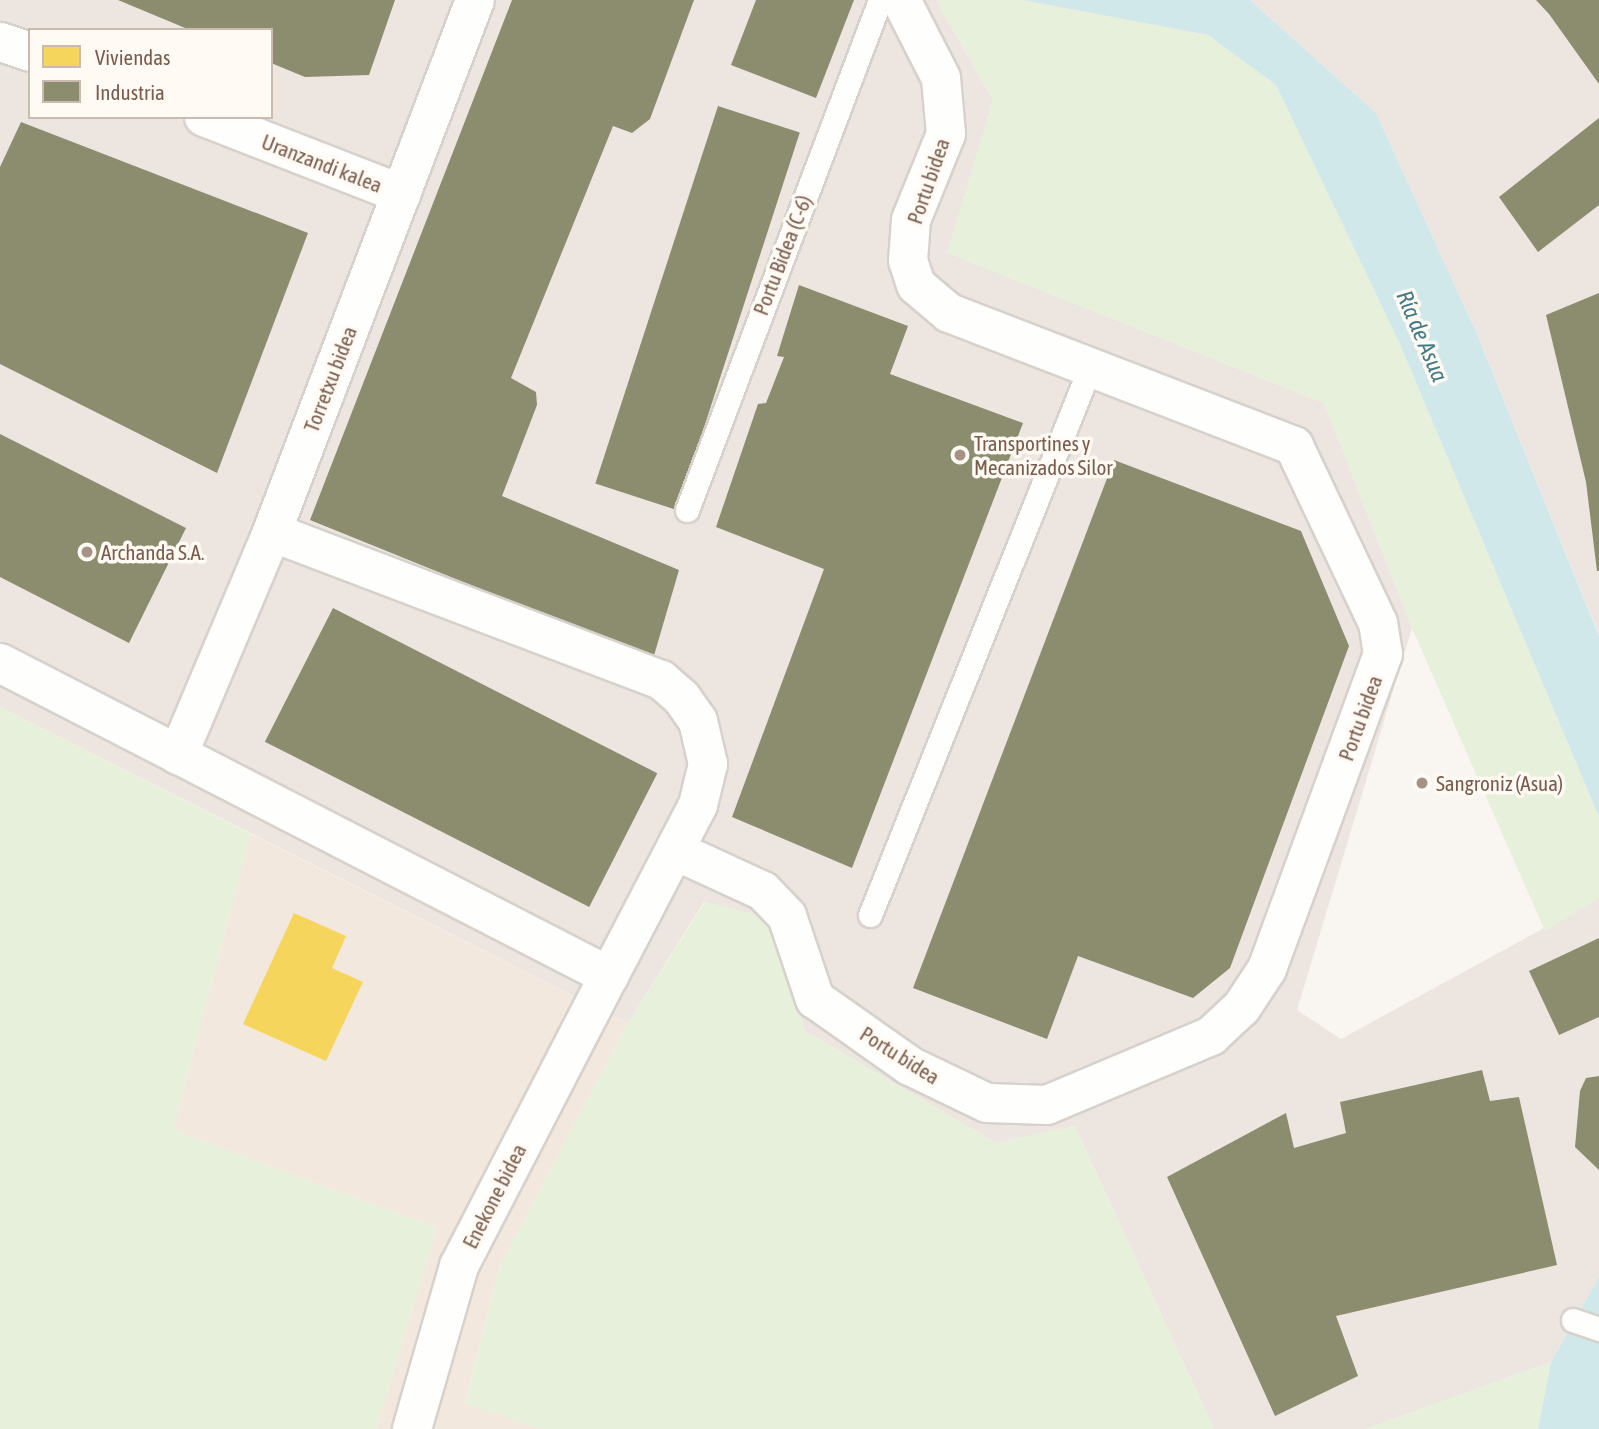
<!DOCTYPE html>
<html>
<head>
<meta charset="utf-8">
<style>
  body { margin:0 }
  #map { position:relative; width:1599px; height:1429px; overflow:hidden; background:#f9f5f0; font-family:"Asap Condensed",sans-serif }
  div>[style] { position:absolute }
  .residential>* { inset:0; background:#f2e8de }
  .industrial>* { inset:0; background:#ede5e0 }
  .green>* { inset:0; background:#e7f0db }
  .water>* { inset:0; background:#d0e8ea }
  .homes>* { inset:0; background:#f6d55c }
  .industry>* { inset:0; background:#8c8c6e; transform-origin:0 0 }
  .roads { filter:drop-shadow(2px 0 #d7d1cb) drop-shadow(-2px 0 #d7d1cb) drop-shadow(0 2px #d7d1cb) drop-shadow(0 -2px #d7d1cb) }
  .service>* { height:23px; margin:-11.5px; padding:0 11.5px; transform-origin:11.5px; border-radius:11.5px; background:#fefefd }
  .minor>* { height:38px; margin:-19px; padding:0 19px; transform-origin:19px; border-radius:19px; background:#fefefd }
  .dots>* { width:19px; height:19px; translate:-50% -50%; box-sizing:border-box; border:4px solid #fffaf3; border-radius:50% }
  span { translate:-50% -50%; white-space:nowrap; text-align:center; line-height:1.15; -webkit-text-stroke:7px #fffaf3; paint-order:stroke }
  .street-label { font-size:21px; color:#7a5c4d }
  .poi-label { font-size:21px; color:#7a5c4d }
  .left { translate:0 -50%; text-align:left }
  .water-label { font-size:23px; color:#437c86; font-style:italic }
  .legend { position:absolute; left:28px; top:28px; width:245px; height:91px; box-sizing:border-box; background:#fffaf3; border:2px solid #cabbb1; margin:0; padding:9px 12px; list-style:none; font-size:21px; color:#7a5c4d }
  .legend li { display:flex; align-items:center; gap:14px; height:35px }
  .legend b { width:35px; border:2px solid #cabbb1 }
</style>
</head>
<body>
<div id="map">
  <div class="residential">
    <i style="clip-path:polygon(251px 834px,628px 1023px,500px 1266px,465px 1403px,542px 1429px,376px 1429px,437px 1228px,173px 1130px)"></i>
  </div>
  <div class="industrial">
    <i style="clip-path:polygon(evenodd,0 0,936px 0,993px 100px,948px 253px,1324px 403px,1412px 628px,1297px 1010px,1341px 1039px,1599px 898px,1599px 1277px,1551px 1362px,1366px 1429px,1214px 1429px,1075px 1126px,996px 1143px,805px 1031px,768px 918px,704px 902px,628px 1023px,0 707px,0 0,30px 30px,271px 30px,271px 117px,30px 117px,30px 30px)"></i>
    <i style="clip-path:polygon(1250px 0,1599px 0,1599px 635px,1476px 332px,1376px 113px)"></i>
  </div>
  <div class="green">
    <i style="clip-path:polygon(936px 0,1022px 0,1208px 35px,1276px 85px,1399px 342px,1599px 817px,1599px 898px,1545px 931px,1412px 628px,1324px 403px,947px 253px,993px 100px)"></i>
    <i style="clip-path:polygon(0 707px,251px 834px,173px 1130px,437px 1228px,376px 1429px,0 1429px)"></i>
    <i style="clip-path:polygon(705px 902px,768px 918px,805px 1031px,996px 1143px,1075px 1126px,1214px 1429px,542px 1429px,465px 1404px,500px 1266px,628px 1023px)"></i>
    <i style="clip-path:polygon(1551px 1362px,1538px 1429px,1366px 1429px,1473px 1390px)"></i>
  </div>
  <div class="water">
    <i style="clip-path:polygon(1022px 0,1250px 0,1376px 113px,1476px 332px,1599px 636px,1599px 817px,1399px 342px,1276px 85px,1208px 35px)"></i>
    <i style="clip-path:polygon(1599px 1277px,1599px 1429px,1538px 1429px,1551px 1362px)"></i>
  </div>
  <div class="homes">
    <i style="clip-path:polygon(294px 913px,346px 936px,332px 968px,363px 982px,326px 1061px,243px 1024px)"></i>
  </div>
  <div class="industry">
    <i style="clip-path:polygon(118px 0,395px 0,369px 75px,305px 77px,271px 63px,271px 30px,190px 30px)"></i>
    <i style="clip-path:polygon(512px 0,694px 0,650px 119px,632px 133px,613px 126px,511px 378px,536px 392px,537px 405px,502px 496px,679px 570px,653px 659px,310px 520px)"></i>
    <i style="clip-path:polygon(756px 0,854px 0,816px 98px,731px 65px)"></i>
    <i style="clip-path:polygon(1536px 0,1599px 0,1599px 84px,1549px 14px)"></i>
    <i style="left:718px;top:106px;width:86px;height:397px;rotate:18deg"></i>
    <i style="clip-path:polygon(1599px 118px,1599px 205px,1538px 252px,1499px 197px)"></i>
    <i style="clip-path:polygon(21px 122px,308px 233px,217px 473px,0 364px,0 167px)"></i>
    <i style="clip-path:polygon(799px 285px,908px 326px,890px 374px,1023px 423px,852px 868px,732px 817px,824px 569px,716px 527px,758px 404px,766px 403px,784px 357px,777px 356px)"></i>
    <i style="clip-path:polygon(1599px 293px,1599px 571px,1597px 571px,1586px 482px,1546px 315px)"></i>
    <i style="clip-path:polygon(0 434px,186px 528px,129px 643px,0 577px)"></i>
    <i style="clip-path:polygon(1114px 460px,1301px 531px,1349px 646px,1230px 968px,1193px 998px,1078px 956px,1047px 1039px,913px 988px)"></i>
    <i style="left:333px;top:608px;width:364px;height:150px;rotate:27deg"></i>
    <i style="clip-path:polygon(1599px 938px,1599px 1017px,1559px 1035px,1529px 971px)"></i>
    <i style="clip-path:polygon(1482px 1070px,1490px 1101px,1519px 1097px,1557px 1265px,1336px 1316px,1358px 1376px,1275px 1416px,1167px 1177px,1286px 1113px,1294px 1148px,1346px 1133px,1340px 1102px)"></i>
    <i style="clip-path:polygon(1599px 1076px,1599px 1170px,1575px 1147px,1580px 1091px,1586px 1078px)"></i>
  </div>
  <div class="roads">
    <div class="service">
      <i style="left:687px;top:510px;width:545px;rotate:-69.27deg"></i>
      <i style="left:870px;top:915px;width:593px;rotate:-68.11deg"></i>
      <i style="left:1573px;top:1320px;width:28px;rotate:19deg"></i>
    </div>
    <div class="minor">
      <i style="left:0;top:42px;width:32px;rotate:18deg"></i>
      <i style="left:204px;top:117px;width:212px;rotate:21.3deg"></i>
      <i style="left:0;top:663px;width:685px;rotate:27.2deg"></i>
      <i style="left:609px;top:976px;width:193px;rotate:-62.5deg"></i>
      <i style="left:698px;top:805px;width:42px;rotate:-76.3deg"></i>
      <i style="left:708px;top:764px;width:44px;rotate:-103.1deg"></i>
      <i style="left:698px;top:721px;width:28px;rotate:-125deg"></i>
      <i style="left:682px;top:698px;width:28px;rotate:-139deg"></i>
      <i style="left:661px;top:680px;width:416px;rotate:-159.2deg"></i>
      <i style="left:178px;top:755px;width:242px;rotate:-67.1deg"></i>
      <i style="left:272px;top:532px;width:569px;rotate:-69.11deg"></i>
      <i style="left:676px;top:851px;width:96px;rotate:24.7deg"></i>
      <i style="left:763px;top:891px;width:35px;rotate:46deg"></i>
      <i style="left:787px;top:916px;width:88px;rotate:71.4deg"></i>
      <i style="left:815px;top:999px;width:116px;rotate:35.2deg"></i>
      <i style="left:910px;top:1066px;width:85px;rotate:25.7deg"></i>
      <i style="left:987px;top:1103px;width:60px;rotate:1.9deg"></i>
      <i style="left:1047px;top:1105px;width:178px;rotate:-22.8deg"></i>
      <i style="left:1211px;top:1036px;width:42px;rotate:-43.1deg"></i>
      <i style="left:1242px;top:1007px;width:45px;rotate:-56.7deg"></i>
      <i style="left:1267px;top:969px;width:336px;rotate:-69.8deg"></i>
      <i style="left:1383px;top:654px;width:31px;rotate:-99deg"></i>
      <i style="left:1378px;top:623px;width:196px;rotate:-115.4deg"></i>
      <i style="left:1294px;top:446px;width:370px;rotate:-158.9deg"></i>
      <i style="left:949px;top:313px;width:43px;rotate:-139.7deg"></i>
      <i style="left:916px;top:285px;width:25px;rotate:-108deg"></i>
      <i style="left:908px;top:261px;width:41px;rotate:-85.8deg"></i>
      <i style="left:911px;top:220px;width:93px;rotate:-67.9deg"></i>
      <i style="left:946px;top:134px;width:56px;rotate:-95.1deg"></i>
      <i style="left:941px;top:78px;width:88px;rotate:-117.1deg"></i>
      <i style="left:412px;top:1429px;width:170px;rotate:-73.9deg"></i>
      <i style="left:459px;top:1266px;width:326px;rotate:-62.7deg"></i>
    </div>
  </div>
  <div class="dots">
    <i style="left:960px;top:455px;background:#a69286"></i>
    <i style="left:87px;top:552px;background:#a69286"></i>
    <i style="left:1422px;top:783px;background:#a69286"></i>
  </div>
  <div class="street-label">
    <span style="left:322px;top:163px;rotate:21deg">Uranzandi kalea</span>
    <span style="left:928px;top:181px;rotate:-71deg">Portu bidea</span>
    <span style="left:782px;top:255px;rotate:-69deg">Portu Bidea (C-6)</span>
    <span style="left:330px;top:379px;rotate:-69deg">Torretxu bidea</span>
    <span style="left:1360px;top:718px;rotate:-70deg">Portu bidea</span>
    <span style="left:900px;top:1055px;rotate:32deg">Portu bidea</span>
    <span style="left:494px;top:1196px;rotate:-63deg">Enekone bidea</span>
  </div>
  <div class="poi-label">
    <span class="left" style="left:974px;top:455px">Transportines y<br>Mecanizados Silor</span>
    <span class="left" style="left:101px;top:552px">Archanda S.A.</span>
    <span class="left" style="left:1436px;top:783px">Sangroniz (Asua)</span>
  </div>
  <div class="water-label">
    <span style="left:1422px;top:336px;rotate:67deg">Ría de Asua</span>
  </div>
  <ul class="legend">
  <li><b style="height:19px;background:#f6d55c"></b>Viviendas</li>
  <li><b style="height:19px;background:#8c8c6e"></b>Industria</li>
  </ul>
</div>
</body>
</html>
